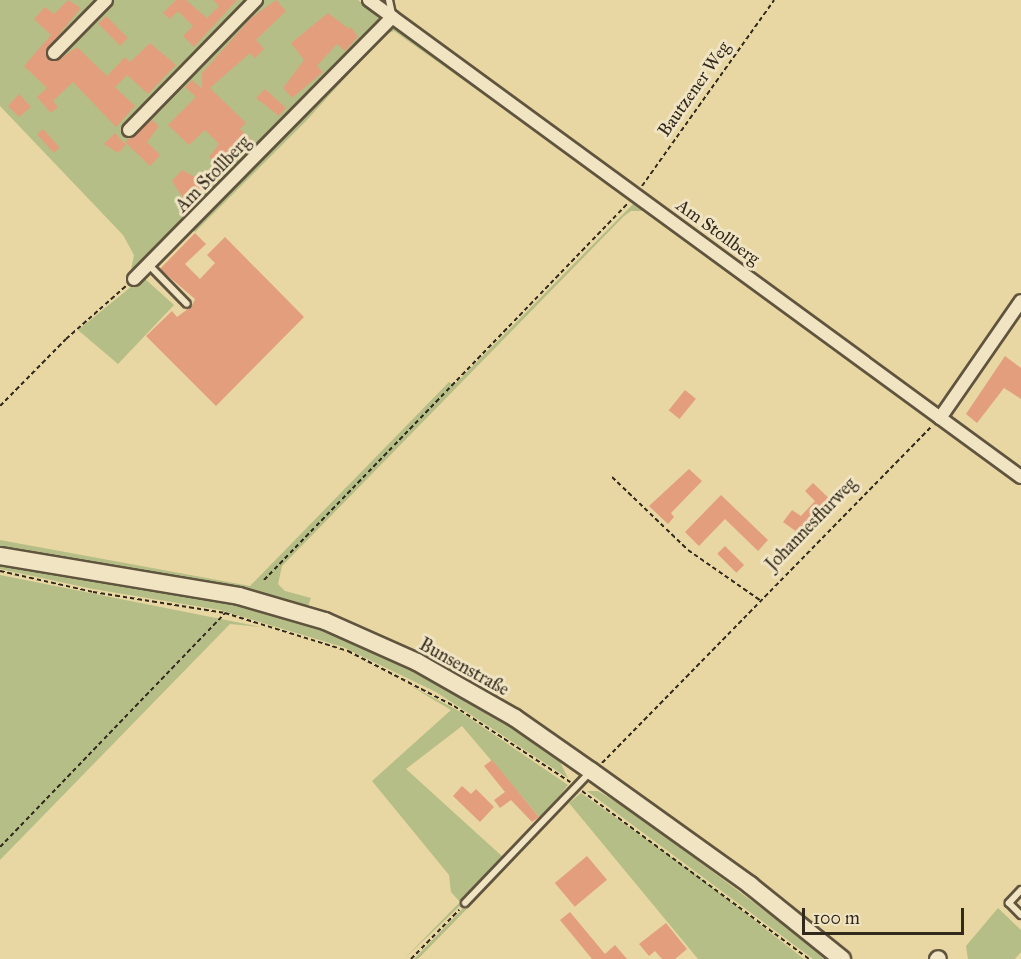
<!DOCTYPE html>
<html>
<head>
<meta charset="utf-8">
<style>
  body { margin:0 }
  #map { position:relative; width:1021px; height:959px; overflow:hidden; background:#e8d6a3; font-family:"IM FELL Great Primer",serif }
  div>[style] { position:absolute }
  .green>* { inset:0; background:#b5be86 }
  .building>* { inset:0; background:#e39f7d; transform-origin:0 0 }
  .path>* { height:2px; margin-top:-1px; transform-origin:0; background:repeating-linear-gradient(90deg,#32291d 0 4.5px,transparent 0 7.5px) }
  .roads { filter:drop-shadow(2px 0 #60543e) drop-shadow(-2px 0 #60543e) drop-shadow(0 2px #60543e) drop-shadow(0 -2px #60543e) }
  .service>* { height:6px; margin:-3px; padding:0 3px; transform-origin:3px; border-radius:3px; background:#f0e4c3 }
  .minor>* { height:12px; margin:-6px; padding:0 6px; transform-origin:6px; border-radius:6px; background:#f0e4c3 }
  .tertiary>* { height:15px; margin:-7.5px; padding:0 7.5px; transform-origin:7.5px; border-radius:7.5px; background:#f0e4c3 }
  .secondary>* { height:16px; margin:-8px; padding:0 8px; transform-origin:8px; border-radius:8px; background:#f0e4c3 }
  span { translate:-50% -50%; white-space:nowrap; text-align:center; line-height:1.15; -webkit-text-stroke:6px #f0e4c3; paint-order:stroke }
  .street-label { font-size:18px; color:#32291d }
  .scale { position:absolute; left:802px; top:908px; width:162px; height:27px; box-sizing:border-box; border:3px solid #32291d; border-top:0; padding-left:8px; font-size:18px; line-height:21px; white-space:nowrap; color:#32291d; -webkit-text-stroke:4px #f0e4c3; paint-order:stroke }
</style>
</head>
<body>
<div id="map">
  <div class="green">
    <i style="clip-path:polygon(0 0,250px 0,234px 29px,262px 0,358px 0,377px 15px,379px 23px,130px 275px,134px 255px,123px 235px,0 106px)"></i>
    <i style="clip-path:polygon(395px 26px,630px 195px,628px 197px,394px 31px,384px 35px,306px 121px,195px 232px,191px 228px,389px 27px)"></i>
    <i style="clip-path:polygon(637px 200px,647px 208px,645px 211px,631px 211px,624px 216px,282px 566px,278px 584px,285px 591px,311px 598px,307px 609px,193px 580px,0 548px,0 540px,250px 586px,449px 382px,454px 385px)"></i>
    <i style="clip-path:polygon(143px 277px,174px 305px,118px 364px,78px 330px)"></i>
    <i style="clip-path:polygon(0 565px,188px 595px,246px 607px,331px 633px,400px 662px,489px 711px,558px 758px,568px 778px,436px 692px,343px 647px,220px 610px,93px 589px,0 569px)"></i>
    <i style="clip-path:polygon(0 575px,261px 627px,230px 624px,0 860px)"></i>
    <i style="clip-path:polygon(409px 685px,459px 711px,568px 785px,541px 819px,462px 726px,406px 769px,504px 858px,491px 871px,497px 878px,418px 959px,414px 959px,469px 902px,467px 899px,404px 959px,460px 902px,451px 892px,449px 875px,372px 781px,451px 710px)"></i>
    <i style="clip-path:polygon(587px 791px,598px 791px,630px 810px,829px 959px,813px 959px)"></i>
    <i style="clip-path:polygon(581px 793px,694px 873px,804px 959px,698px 959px,569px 803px)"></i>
    <i style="clip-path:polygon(998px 908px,1021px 930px,1021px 952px,1015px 959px,968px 959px,966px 946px)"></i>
  </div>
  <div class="building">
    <i style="clip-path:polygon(68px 0,81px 8px,48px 48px,49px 59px,57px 61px,77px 47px,107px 76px,125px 57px,130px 62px,150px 43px,176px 65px,148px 94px,127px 75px,115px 87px,135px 106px,116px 127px,73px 82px,53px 101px,58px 107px,51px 113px,37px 97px,47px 88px,24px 66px,51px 35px,34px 19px,45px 7px,54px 14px)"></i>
    <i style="clip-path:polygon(176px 0,186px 0,207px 18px,219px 6px,213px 0,237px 0,194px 47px,183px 36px,193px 26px,178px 11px,170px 19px,163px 13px)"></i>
    <i style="clip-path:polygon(276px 0,286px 11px,256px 40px,264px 49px,255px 58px,250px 53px,210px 88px,246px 123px,240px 129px,253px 141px,226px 171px,209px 157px,219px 144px,205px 130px,189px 145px,168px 125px,196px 97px,185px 87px,192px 80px,202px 89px,202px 73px,251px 18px)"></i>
    <i style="clip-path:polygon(328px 13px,349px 29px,351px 27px,358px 37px,345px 51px,337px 44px,317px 66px,323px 72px,292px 98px,283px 88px,304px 60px,291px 43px)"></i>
    <i style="left:106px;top:16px;width:31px;height:11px;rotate:45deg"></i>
    <i style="clip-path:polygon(265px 89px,286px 108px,279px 116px,256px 98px)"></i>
    <i style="clip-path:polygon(19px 94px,31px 107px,19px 117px,8px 106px)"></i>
    <i style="clip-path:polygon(152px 120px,159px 126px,147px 142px,160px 155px,150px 166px,125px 142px)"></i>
    <i style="left:43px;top:129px;width:25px;height:8px;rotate:48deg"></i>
    <i style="clip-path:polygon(115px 133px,126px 145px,118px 153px,104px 144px)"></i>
    <i style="clip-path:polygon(182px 170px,193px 176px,201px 174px,212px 185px,188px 206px,172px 181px)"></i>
    <i style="clip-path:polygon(195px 233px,206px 244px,185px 264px,200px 279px,215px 263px,207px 255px,225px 237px,304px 317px,216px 406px,146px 336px,172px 311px,177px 317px,192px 306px,195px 299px,160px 269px)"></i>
    <i style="clip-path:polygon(1005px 356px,1021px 368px,1021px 399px,1004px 388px,977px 423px,966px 414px)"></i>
    <i style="left:685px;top:390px;width:14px;height:26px;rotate:39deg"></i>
    <i style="clip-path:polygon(689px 469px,702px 481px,671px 513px,674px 517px,668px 524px,649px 506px)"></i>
    <i style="clip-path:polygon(813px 483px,836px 505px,798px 545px,791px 539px,797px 532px,783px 522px,792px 510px,801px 516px,815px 501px,805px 491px)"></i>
    <i style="clip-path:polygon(721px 495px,768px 540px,758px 551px,725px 519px,699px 546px,685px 532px)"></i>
    <i style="left:725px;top:546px;width:27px;height:11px;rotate:45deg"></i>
    <i style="clip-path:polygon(492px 760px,539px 817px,532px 822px,511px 800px,500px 808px,494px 800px,505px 792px,484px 766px)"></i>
    <i style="clip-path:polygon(462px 786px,471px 794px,476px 789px,494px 807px,480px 822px,453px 796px)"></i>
    <i style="left:587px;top:856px;width:31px;height:42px;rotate:50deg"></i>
    <i style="clip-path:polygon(570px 912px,605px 954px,615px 945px,627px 959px,592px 959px,560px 920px)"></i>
    <i style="clip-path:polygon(666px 923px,687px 949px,675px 959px,662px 959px,655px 951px,649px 956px,639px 944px)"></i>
  </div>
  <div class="path">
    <i style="left:642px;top:186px;width:228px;rotate:-54.6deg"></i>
    <i style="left:0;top:406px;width:94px;rotate:-45.4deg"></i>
    <i style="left:66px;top:339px;width:80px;rotate:-41.5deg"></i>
    <i style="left:612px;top:477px;width:105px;rotate:43.8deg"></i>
    <i style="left:688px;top:550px;width:89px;rotate:34.9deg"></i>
    <i style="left:0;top:571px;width:95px;rotate:12.7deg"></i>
    <i style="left:93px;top:592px;width:134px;rotate:9deg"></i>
    <i style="left:225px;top:613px;width:129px;rotate:17.2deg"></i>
    <i style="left:348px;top:651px;width:119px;rotate:27.4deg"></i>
    <i style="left:454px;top:706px;width:139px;rotate:33.2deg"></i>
    <i style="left:264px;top:580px;width:525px;rotate:-46deg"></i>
    <i style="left:602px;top:763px;width:472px;rotate:-45.6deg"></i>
    <i style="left:582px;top:791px;width:282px;rotate:36.5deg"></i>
    <i style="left:0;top:847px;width:325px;rotate:-46.1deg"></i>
    <i style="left:411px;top:959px;width:69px;rotate:-45.6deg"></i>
  </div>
  <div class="roads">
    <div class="service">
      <i style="left:389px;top:0;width:14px;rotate:78deg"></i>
      <i style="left:149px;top:265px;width:54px;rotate:45.7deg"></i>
      <i style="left:1021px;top:890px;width:18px;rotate:133deg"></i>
      <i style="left:1009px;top:903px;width:17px;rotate:45deg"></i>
      <i style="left:465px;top:903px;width:182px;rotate:-46.3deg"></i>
    </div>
    <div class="minor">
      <i style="left:369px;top:0;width:808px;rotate:36.19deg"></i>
      <i style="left:54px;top:53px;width:74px;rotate:-45.5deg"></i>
      <i style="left:129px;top:130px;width:182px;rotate:-45.7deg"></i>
      <i style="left:134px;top:279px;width:368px;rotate:-45.4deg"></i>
      <i style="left:940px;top:418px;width:142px;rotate:-55.3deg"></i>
    </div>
    <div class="tertiary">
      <i style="left:937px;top:959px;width:1px;rotate:-45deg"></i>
    </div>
    <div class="secondary">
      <i style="left:0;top:556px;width:242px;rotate:9.5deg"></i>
      <i style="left:239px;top:596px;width:90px;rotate:16.2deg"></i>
      <i style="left:325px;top:621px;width:101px;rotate:24deg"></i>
      <i style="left:417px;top:662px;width:113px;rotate:29.7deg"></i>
      <i style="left:515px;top:718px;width:93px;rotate:34.9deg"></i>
      <i style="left:591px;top:771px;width:196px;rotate:35.6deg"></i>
      <i style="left:750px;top:885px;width:118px;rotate:38.8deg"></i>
    </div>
  </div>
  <div class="street-label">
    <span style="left:694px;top:89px;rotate:-55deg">Bautzener Weg</span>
    <span style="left:213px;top:174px;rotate:-46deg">Am Stollberg</span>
    <span style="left:718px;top:232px;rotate:36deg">Am Stollberg</span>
    <span style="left:811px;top:524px;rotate:-46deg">Johannesflurweg</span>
    <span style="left:464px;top:667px;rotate:29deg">Bunsenstraße</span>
  </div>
  <div class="scale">100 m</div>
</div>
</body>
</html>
